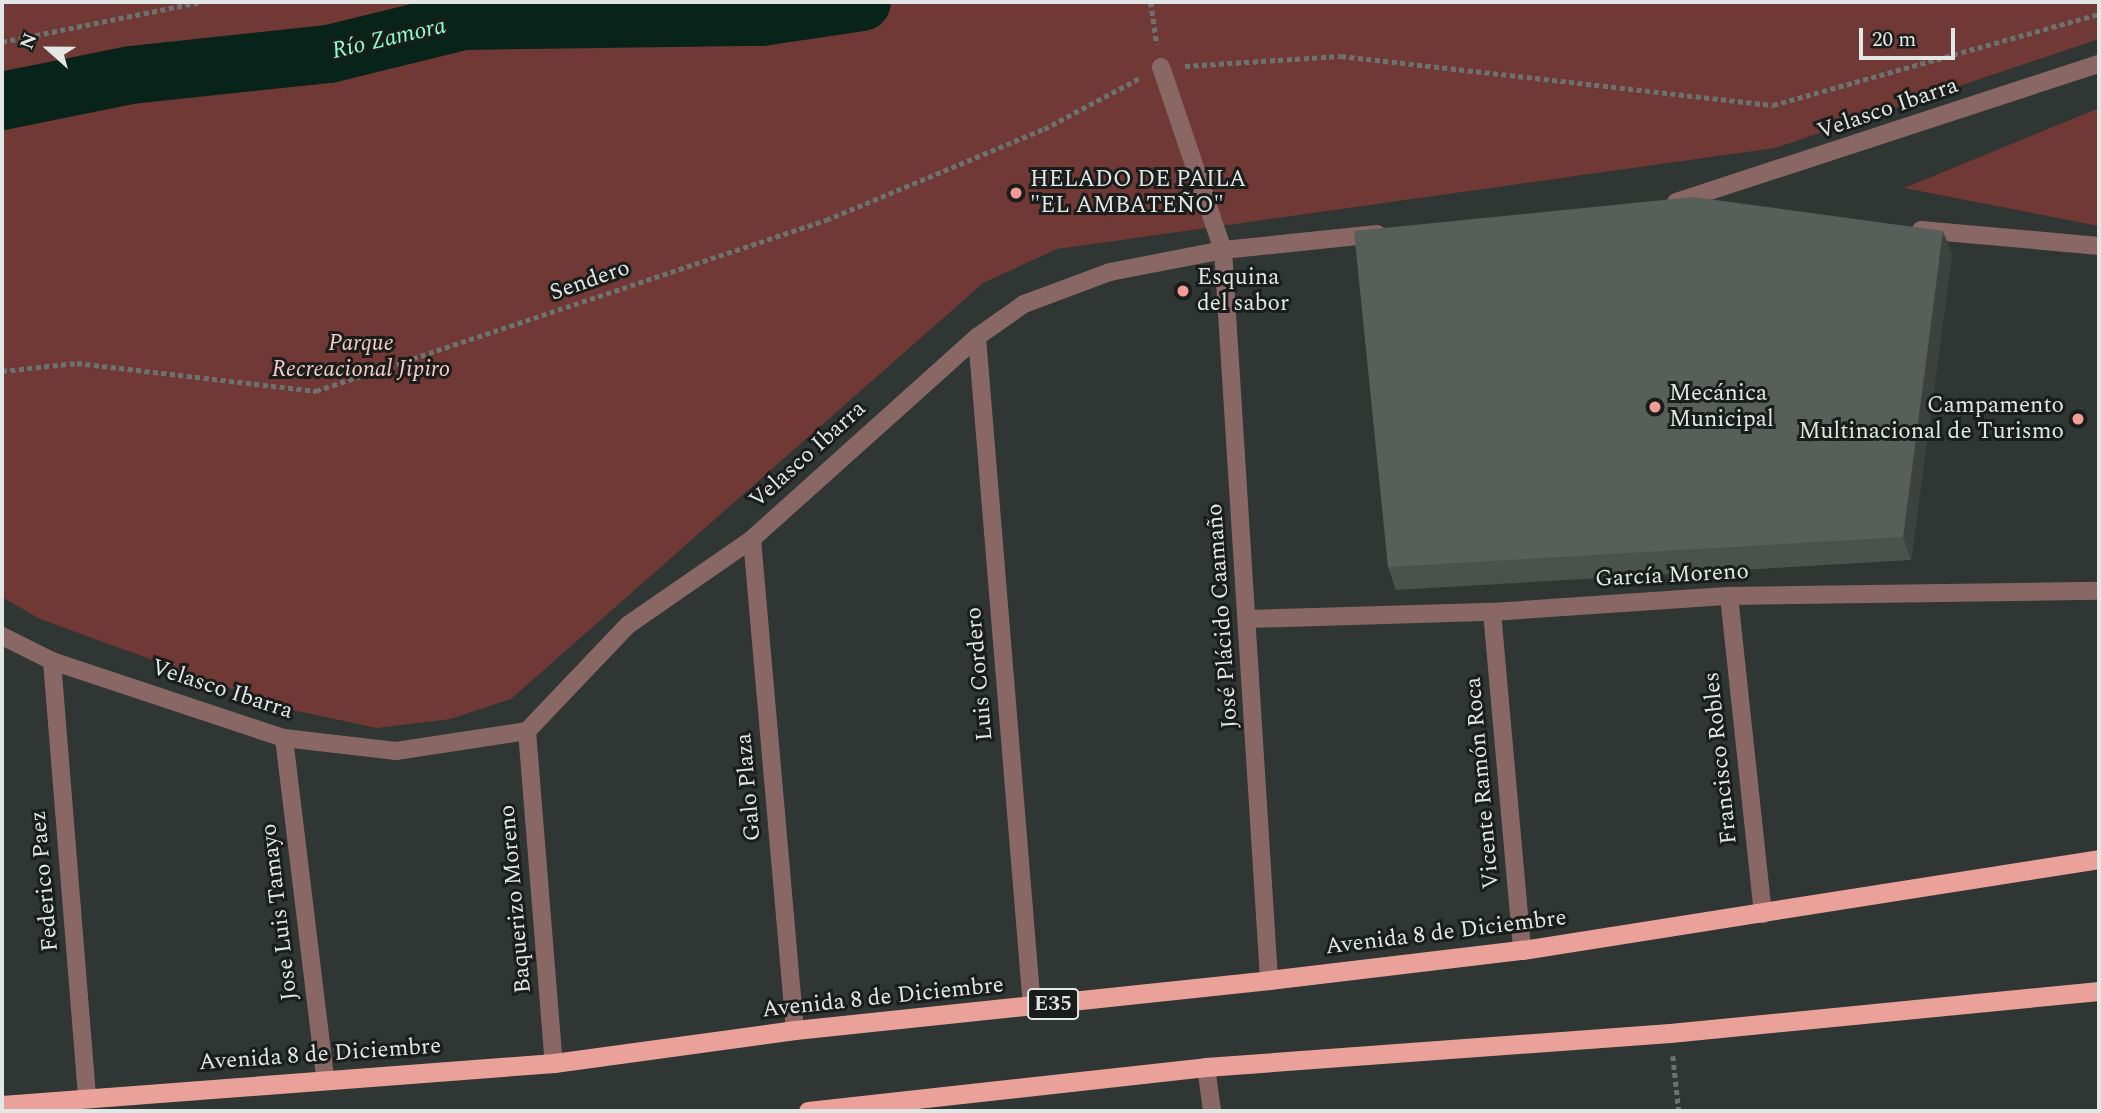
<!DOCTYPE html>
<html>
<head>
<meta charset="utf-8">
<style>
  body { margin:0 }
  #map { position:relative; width:2101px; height:1113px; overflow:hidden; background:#2f3633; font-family:Spectral,serif }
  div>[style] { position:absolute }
  .green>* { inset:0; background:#713935 }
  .river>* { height:58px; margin:-29px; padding:0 29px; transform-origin:29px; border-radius:29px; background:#082319 }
  .path>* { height:4.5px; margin-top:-2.25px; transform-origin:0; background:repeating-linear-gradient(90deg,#6c726f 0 5px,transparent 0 8.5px) }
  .pedestrian>* { height:18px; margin:-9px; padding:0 9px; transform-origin:9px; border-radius:9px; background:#886764 }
  .minor>* { height:18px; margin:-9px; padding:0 9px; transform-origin:9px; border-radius:9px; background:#886764 }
  .tertiary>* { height:18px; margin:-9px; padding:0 9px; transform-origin:9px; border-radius:9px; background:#886764 }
  .trunk>* { height:19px; margin:-9.5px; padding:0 9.5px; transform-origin:9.5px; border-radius:9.5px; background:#eaa19a }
  .wall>* { inset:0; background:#4b524e }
  .shaded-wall>* { inset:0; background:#3d4240 }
  .building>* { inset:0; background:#575f5b }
  .dots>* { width:19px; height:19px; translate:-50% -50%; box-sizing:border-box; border:4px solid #1a1d1b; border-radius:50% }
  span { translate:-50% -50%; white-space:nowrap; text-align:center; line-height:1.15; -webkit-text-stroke:6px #1a1d1b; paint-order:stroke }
  .shield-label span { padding:2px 5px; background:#1a1d1b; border:2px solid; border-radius:5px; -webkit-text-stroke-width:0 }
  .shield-label { font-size:21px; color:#e2e7e5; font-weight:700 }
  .street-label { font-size:23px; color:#e2e7e5 }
  .poi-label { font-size:23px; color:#e2e7e5 }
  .left { translate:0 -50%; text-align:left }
  .right { translate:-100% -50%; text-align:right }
  .park-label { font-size:23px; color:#f6cac6; font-style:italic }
  .water-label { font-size:24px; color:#8afecf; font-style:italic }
  .frame { position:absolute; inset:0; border:4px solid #e2e7e5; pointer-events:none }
  .north { position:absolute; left:14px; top:14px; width:70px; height:70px; -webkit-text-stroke:5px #1a1d1b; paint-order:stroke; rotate:291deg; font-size:19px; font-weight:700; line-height:28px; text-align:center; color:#e2e7e5 }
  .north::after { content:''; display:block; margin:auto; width:24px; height:32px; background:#e2e7e5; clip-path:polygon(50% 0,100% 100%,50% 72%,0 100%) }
  .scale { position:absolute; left:1859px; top:28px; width:96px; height:32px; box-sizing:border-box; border:4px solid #e2e7e5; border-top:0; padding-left:9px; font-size:21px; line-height:24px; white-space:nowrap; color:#e2e7e5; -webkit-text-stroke:5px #1a1d1b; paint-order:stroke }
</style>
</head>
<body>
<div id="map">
  <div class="green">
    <i style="clip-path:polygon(2px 2px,2099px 2px,2099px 39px,1775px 148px,1057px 249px,983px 283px,511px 699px,450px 719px,377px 728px,288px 709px,40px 619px,2px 597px)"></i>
    <i style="clip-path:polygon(2099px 108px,2099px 226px,1904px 188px)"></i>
  </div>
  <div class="river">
    <i style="left:2px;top:101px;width:132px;rotate:-11.4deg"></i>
    <i style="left:131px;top:75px;width:199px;rotate:-6.1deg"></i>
    <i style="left:329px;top:54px;width:138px;rotate:-13.8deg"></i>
    <i style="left:463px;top:21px;width:298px;rotate:-0.8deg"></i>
    <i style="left:761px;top:17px;width:102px;rotate:-8.4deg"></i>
  </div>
  <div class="path">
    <i style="left:1151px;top:2px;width:43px;rotate:82.1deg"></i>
    <i style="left:2px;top:42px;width:202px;rotate:-11.4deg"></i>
    <i style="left:1185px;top:66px;width:156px;rotate:-3.7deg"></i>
    <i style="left:1341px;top:56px;width:435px;rotate:6.5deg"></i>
    <i style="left:1773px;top:105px;width:338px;rotate:-15.6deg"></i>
    <i style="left:2px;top:371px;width:75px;rotate:-6.1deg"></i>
    <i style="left:77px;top:363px;width:241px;rotate:6.7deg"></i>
    <i style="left:316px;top:391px;width:538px;rotate:-18.54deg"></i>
    <i style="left:826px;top:220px;width:236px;rotate:-22.7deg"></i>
    <i style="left:1044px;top:129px;width:109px;rotate:-28deg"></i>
    <i style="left:1673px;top:1056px;width:55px;rotate:83.8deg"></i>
  </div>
  <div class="pedestrian">
    <i style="left:1161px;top:67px;width:193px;rotate:71.3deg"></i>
  </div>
  <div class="minor">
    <i style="left:1921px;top:230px;width:179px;rotate:5.1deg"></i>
    <i style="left:1223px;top:250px;width:731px;rotate:86.39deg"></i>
    <i style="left:977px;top:337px;width:672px;rotate:85.31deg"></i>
    <i style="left:752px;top:539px;width:493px;rotate:85deg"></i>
    <i style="left:1729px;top:596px;width:320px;rotate:83.9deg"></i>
    <i style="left:1492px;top:612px;width:339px;rotate:84.9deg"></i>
    <i style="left:1249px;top:619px;width:243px;rotate:-1.7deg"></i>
    <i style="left:1492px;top:612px;width:238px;rotate:-3.9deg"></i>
    <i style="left:1729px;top:596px;width:370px;rotate:-0.8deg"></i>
    <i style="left:52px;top:661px;width:438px;rotate:85.4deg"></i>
    <i style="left:527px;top:731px;width:333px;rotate:85.4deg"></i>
    <i style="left:284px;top:738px;width:343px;rotate:83.1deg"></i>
    <i style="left:1206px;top:1067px;width:44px;rotate:82.2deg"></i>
  </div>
  <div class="tertiary">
    <i style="left:1676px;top:202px;width:445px;rotate:-18.1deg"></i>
    <i style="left:2px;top:636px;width:56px;rotate:26.6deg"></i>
    <i style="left:52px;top:661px;width:244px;rotate:18.4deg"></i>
    <i style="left:284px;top:738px;width:113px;rotate:6.6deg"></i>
    <i style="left:396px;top:751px;width:133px;rotate:-8.7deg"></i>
    <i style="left:527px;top:731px;width:146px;rotate:-46.4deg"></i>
    <i style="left:628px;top:625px;width:151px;rotate:-34.7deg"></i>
    <i style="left:752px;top:539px;width:302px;rotate:-41.9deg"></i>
    <i style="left:977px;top:337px;width:57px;rotate:-35.1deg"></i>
    <i style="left:1024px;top:304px;width:92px;rotate:-20.4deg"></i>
    <i style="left:1110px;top:272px;width:115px;rotate:-11deg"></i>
    <i style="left:1223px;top:250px;width:155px;rotate:-5.9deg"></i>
  </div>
  <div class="trunk">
    <i style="left:2px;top:1105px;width:554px;rotate:-4.35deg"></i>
    <i style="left:554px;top:1063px;width:243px;rotate:-7.8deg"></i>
    <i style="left:795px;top:1030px;width:477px;rotate:-6deg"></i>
    <i style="left:1269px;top:980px;width:255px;rotate:-6.8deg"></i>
    <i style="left:1522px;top:950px;width:584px;rotate:-8.96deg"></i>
    <i style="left:808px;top:1111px;width:400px;rotate:-6.3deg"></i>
    <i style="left:1206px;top:1067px;width:465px;rotate:-4.2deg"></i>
    <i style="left:1670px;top:1033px;width:431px;rotate:-5.6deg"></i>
  </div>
  <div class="wall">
    <i style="clip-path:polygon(1952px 254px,1911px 560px,1396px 590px,1388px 567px)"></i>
  </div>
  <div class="shaded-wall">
    <i style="clip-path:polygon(1943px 231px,1952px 254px,1911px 560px,1903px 537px)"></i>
  </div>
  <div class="building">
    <i style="clip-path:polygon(1693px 197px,1943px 231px,1903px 537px,1388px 567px,1354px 231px)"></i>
  </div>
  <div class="dots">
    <i style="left:1016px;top:193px;background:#f59c94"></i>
    <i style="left:1183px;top:291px;background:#f59c94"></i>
    <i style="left:1655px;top:407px;background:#f59c94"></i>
    <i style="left:2078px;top:419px;background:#f59c94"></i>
  </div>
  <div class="shield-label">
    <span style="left:1053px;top:1004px">E35</span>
  </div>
  <div class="street-label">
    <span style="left:1888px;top:109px;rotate:-19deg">Velasco Ibarra</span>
    <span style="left:590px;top:281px;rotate:-19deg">Sendero</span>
    <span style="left:808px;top:455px;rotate:-42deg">Velasco Ibarra</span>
    <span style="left:1672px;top:576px;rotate:-3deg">García Moreno</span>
    <span style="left:1223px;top:616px;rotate:-94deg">José Plácido Caamaño</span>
    <span style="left:980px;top:674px;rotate:-95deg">Luis Cordero</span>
    <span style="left:222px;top:690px;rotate:18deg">Velasco Ibarra</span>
    <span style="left:1721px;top:758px;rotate:-96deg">Francisco Robles</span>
    <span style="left:1483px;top:783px;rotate:-95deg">Vicente Ramón Roca</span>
    <span style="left:749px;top:787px;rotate:-95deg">Galo Plaza</span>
    <span style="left:45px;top:881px;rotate:-95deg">Federico Paez</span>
    <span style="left:516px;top:899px;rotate:-95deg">Baquerizo Moreno</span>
    <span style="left:280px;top:912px;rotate:-97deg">Jose Luis Tamayo</span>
    <span style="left:1446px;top:933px;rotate:-7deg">Avenida 8 de Diciembre</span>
    <span style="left:883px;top:998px;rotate:-6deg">Avenida 8 de Diciembre</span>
    <span style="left:320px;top:1055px;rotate:-4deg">Avenida 8 de Diciembre</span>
  </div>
  <div class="poi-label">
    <span class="left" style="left:1030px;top:193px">HELADO DE PAILA<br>"EL AMBATEÑO"</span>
    <span class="left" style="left:1197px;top:291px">Esquina<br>del sabor</span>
    <span class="left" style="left:1669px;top:407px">Mecánica<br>Municipal</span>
    <span class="right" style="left:2064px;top:419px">Campamento<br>Multinacional de Turismo</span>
  </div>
  <div class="park-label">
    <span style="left:361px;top:357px">Parque<br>Recreacional Jipiro</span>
  </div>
  <div class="water-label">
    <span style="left:389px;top:39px;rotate:-13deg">Río Zamora</span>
  </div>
  <div class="frame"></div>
  <div class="north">N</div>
  <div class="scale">20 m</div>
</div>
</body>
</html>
